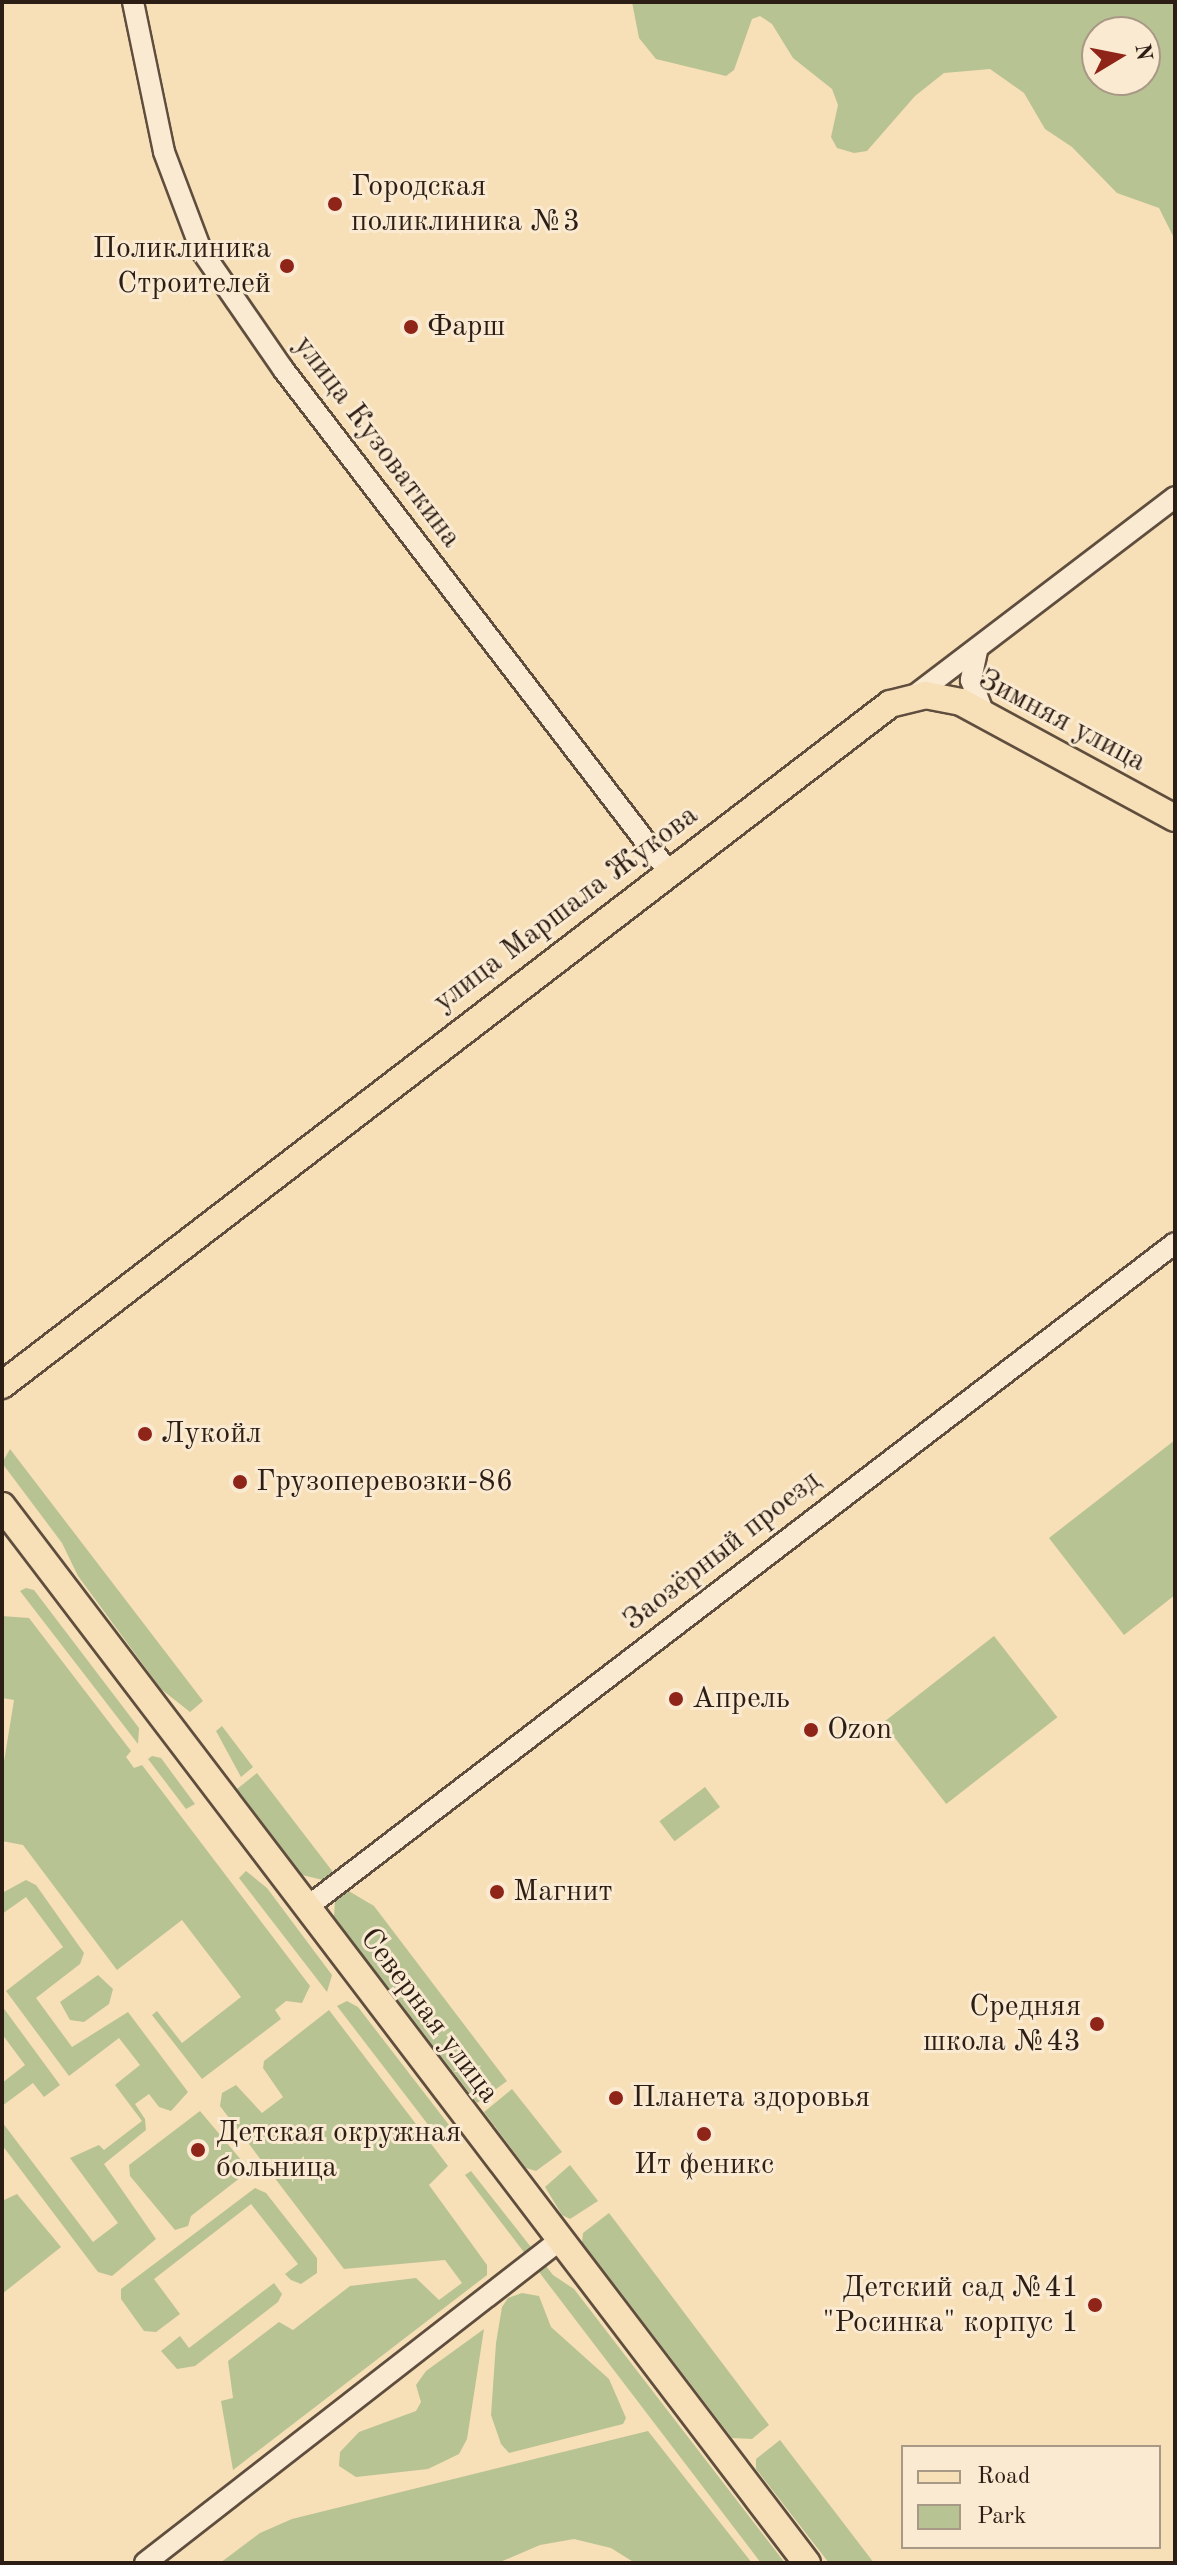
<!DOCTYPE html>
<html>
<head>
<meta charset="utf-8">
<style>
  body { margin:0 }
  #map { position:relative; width:1177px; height:2565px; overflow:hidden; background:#f7dfb8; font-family:"Old Standard TT",serif }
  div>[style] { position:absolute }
  .green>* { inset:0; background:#b8c393; transform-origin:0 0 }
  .roads { filter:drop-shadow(2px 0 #5f4e3e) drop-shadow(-2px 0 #5f4e3e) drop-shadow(0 2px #5f4e3e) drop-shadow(0 -2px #5f4e3e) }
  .minor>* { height:20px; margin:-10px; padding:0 10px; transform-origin:10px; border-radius:10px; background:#faead1 }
  .major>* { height:26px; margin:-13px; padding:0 13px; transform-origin:13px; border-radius:13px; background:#f7dfb8 }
  .dots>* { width:22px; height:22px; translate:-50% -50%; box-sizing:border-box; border:4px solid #faead1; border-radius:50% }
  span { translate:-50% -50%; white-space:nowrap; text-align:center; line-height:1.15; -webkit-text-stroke:6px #faead1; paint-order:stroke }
  .poi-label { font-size:30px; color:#2c1e15 }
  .left { translate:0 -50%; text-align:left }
  .right { translate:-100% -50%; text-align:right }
  .street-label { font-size:30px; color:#2c1e15 }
  .frame { position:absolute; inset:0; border:4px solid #2c1e15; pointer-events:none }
  .legend { position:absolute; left:901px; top:2445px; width:260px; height:104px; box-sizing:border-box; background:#faead1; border:2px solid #a89886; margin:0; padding:10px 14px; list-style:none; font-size:24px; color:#2c1e15 }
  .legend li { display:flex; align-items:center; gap:16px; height:40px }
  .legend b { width:40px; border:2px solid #a89886 }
  .north { position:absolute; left:1081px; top:16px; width:80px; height:80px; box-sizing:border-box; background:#faead1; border:2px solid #a89886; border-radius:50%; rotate:80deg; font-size:22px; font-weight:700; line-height:32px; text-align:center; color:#2c1e15 }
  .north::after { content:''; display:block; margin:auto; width:28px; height:36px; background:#8f2418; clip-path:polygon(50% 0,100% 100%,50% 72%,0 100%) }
</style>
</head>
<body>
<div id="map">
  <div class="green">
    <i style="clip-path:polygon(evenodd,632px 2px,1175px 2px,1175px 240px,1159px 208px,1117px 193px,1072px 147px,1045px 129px,1024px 93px,990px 69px,944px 73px,915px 96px,867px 151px,854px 153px,837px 148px,831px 137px,838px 105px,832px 89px,793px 58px,772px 24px,760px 16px,752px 19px,734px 70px,726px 76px,656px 59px,639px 38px,632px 2px,1097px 32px,1145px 32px,1145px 80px,1097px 80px,1097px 32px)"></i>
    <i style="clip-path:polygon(1175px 1440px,1175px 1595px,1124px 1635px,1049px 1538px)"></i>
    <i style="clip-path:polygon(10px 1449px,203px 1701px,190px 1712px,161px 1689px,78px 1576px,62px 1543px,2px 1463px)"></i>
    <i style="clip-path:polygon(26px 1588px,34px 1590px,139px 1728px,138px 1744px,20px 1591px)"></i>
    <i style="clip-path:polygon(2px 1616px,29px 1618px,131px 1751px,126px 1757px,134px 1768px,142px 1765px,310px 1986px,302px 2003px,286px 2001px,275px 2010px,281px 2019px,202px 2079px,152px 2015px,157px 2011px,182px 2043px,241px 1997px,182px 1920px,117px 1970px,23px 1845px,2px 1841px,2px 1774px,14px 1700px,2px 1698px)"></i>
    <i style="left:994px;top:1636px;width:103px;height:141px;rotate:52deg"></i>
    <i style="clip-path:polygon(222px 1726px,253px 1767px,241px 1777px,216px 1731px)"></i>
    <i style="clip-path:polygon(152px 1756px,161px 1758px,195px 1804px,186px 1809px,148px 1759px)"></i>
    <i style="clip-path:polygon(257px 1773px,333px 1872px,323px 1880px,302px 1875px,237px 1789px)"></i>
    <i style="left:705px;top:1787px;width:25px;height:57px;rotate:53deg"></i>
    <i style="clip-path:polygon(246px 1871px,267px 1888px,332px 1975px,327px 1992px,239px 1878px)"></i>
    <i style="clip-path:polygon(26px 1880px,36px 1885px,84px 1953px,80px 1964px,36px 1998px,72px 2047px,128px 2012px,188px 2092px,171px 2111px,159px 2107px,149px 2094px,135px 2104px,145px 2119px,146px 2130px,104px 2164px,156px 2239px,112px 2276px,98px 2272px,2px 2145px,2px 2122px,93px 2242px,118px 2223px,70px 2158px,99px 2145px,104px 2150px,142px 2121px,115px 2085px,140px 2065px,119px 2038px,69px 2076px,6px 1991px,63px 1947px,26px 1897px,2px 1914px,2px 1893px)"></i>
    <i style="clip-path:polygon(347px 1890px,374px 1906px,507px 2081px,477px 2103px,334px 1917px,335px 1900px)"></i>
    <i style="clip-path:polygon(98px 1975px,113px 1989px,109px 2004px,84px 2022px,70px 2020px,60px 2002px)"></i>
    <i style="clip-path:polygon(347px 2001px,358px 2007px,449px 2125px,436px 2135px,337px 2006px)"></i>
    <i style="clip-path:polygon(2px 2006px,60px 2085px,44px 2097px,33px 2083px,2px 2106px,2px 2083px,25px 2065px,2px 2034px)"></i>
    <i style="clip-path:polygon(329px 2010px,448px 2166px,429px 2185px,487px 2265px,487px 2275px,233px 2470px,221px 2401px,233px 2398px,228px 2361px,279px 2322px,293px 2330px,350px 2286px,416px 2278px,439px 2300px,462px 2283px,445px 2260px,344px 2269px,220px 2106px,222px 2093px,236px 2085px,262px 2113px,283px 2097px,263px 2068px,264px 2061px)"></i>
    <i style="clip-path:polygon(512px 2089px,562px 2152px,536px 2171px,526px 2168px,484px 2112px)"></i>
    <i style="clip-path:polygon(200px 2111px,242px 2161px,245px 2174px,191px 2216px,188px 2226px,175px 2230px,130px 2176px,129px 2165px)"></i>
    <i style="clip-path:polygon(570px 2165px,598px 2201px,570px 2219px,562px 2215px,545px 2187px)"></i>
    <i style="clip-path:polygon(471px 2171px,553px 2275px,574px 2289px,785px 2563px,761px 2563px,465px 2175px)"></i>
    <i style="clip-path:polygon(255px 2188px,266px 2193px,317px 2258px,317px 2273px,301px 2284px,291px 2280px,285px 2274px,298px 2264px,251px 2204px,154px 2279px,180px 2314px,156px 2332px,144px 2331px,121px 2299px,121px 2289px)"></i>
    <i style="clip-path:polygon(17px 2194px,61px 2247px,2px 2294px,2px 2201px)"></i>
    <i style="clip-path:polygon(609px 2213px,769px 2425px,752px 2439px,732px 2438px,582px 2242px,583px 2233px)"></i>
    <i style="clip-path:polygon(274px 2283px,282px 2294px,278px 2302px,195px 2366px,177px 2369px,161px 2351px,180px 2336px,189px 2348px)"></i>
    <i style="clip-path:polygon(522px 2293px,539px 2296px,551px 2327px,609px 2379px,626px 2418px,623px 2424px,509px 2453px,501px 2444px,491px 2415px,496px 2343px,502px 2307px,508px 2298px)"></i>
    <i style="clip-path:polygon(484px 2329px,467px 2439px,459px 2454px,428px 2469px,356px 2477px,339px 2466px,340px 2452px,359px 2432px,416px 2411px,421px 2402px,416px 2385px,426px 2371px)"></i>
    <i style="clip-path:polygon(648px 2431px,752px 2563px,635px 2563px,611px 2548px,574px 2539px,540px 2545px,498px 2563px,220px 2563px,260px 2533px,292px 2519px)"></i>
    <i style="clip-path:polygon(780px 2440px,874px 2563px,829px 2563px,756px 2469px,756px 2459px)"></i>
  </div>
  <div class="roads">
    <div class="minor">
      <i style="left:133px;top:2px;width:153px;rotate:78.3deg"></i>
      <i style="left:164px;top:152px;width:105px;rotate:69.3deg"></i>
      <i style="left:201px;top:250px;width:145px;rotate:55.4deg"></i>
      <i style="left:283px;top:369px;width:634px;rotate:52.5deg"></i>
      <i style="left:977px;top:651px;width:30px;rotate:102deg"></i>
      <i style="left:971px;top:680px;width:34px;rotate:69deg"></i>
      <i style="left:914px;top:696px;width:328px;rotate:-37.3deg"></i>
      <i style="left:306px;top:1908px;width:1094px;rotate:-37.42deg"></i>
      <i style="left:145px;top:2563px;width:526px;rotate:-37.89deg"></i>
    </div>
    <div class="major">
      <i style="left:2px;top:1385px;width:1119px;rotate:-37.48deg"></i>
      <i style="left:890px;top:704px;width:36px;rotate:-14deg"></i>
      <i style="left:925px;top:695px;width:37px;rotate:11deg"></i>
      <i style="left:961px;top:702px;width:243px;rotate:28.5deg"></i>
      <i style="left:2px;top:1506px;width:1329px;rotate:52.71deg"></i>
    </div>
  </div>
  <div class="dots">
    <i style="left:335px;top:204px;background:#8f2418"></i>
    <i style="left:287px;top:266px;background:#8f2418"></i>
    <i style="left:411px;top:327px;background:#8f2418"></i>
    <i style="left:145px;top:1434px;background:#8f2418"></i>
    <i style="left:240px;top:1482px;background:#8f2418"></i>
    <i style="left:676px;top:1699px;background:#8f2418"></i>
    <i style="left:811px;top:1730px;background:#8f2418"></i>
    <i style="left:497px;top:1892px;background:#8f2418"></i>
    <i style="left:1097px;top:2024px;background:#8f2418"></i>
    <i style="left:616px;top:2098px;background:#8f2418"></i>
    <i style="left:704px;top:2134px;background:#8f2418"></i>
    <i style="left:198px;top:2150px;background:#8f2418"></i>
    <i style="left:1095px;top:2305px;background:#8f2418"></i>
  </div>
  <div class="poi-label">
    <span class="left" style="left:351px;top:204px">Городская<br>поликлиника №3</span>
    <span class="right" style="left:271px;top:266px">Поликлиника<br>Строителей</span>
    <span class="left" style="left:427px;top:327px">Фарш</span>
    <span class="left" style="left:161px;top:1434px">Лукойл</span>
    <span class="left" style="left:256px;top:1482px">Грузоперевозки-86</span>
    <span class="left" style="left:692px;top:1699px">Апрель</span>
    <span class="left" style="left:827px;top:1730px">Ozon</span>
    <span class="left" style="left:513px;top:1892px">Магнит</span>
    <span class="right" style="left:1081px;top:2024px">Средняя<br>школа №43</span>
    <span class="left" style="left:632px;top:2098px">Планета здоровья</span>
    <span class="left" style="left:216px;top:2150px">Детская окружная<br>больница</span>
    <span style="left:704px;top:2165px">Ит феникс</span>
    <span class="right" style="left:1079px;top:2305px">Детский сад №41<br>"Росинка" корпус 1</span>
  </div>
  <div class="street-label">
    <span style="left:377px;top:442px;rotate:53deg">улица Кузоваткина</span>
    <span style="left:1062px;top:721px;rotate:28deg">Зимняя улица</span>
    <span style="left:566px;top:909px;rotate:-37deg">улица Маршала Жукова</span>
    <span style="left:722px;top:1551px;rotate:-38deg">Заозёрный проезд</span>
    <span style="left:429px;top:2016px;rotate:53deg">Северная улица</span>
  </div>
  <div class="frame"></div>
  <ul class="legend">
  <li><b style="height:10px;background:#f7dfb8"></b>Road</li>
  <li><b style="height:22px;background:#b8c393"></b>Park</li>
  </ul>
  <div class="north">N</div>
</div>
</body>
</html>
